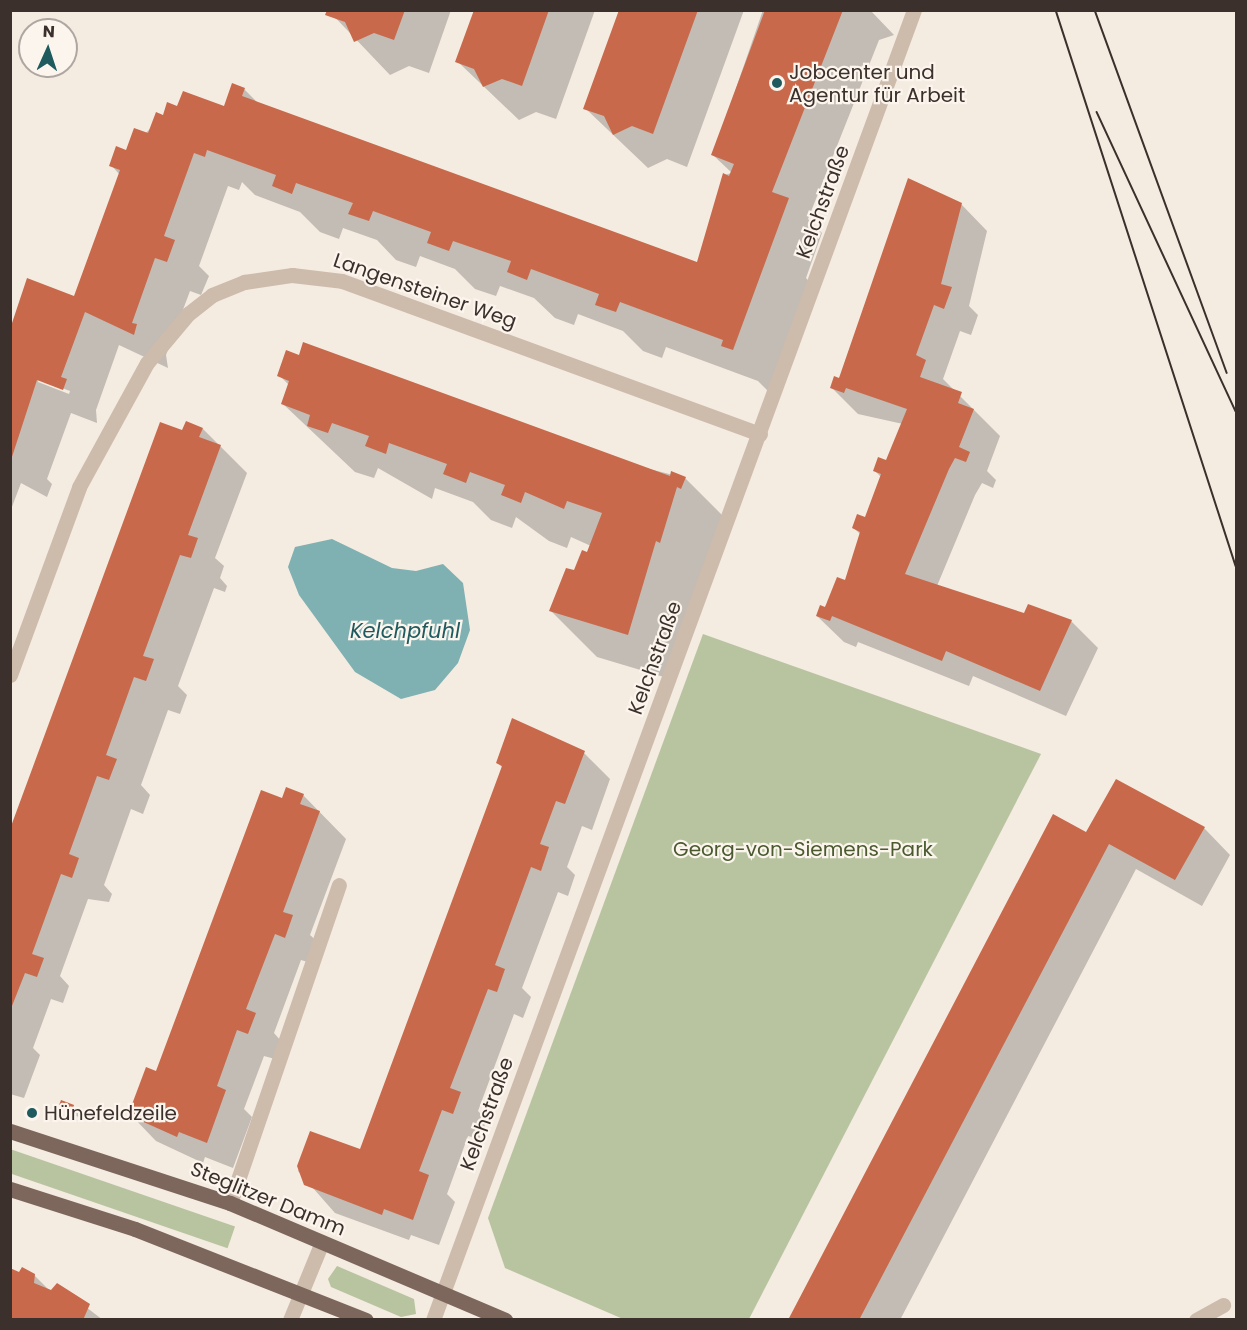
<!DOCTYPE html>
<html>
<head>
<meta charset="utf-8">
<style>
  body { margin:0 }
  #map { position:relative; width:1247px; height:1330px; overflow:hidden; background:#f4ebe1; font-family:Poppins,sans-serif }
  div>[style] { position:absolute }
  .green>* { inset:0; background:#b8c4a0; transform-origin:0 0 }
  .water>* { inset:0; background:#7fb0b2 }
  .shadow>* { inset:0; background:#0003 }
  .building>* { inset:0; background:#c8694b; transform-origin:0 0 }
  .minor>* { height:15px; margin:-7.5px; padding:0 7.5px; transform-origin:7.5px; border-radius:7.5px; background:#cdbbac }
  .major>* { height:15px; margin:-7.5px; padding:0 7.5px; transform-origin:7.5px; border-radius:7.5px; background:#7d675c }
  .tram>* { height:1.5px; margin:-0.75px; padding:0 0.75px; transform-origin:0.75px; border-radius:0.75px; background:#3b302b }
  .dots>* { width:16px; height:16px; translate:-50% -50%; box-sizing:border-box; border:3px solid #fbf5ee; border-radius:50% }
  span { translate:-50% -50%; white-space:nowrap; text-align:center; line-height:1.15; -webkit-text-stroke:4.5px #fbf5ee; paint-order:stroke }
  .poi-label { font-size:20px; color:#3b302b }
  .left { translate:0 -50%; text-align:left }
  .street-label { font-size:20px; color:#3b302b }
  .park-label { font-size:20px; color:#4a5a2e }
  .water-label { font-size:21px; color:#1f5a5e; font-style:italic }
  .frame { position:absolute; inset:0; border:12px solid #3b302b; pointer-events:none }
  .north { position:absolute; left:18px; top:18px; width:60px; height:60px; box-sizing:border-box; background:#fbf5ee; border:2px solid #aea6a0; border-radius:50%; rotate:3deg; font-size:16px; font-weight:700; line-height:24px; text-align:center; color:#3b302b }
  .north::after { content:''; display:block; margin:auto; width:21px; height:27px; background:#1f5a5e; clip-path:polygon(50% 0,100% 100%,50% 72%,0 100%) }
</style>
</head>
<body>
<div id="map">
  <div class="green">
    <i style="clip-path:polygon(703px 634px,1041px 754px,749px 1319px,623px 1319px,505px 1268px,488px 1218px)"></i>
    <i style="left:10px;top:1149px;width:238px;height:23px;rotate:19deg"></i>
    <i style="clip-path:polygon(337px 1266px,414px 1299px,416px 1314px,401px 1317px,331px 1287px,328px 1279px)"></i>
  </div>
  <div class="water">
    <i style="clip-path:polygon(332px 539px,392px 568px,416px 571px,443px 564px,463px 583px,470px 630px,458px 663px,435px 690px,401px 699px,355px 672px,299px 595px,288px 567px,295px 547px)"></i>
  </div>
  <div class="shadow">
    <i style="clip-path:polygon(328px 10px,451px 10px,429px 73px,409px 66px,390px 75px)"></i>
    <i style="clip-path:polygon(476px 10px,595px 10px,556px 119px,536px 112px,519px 120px,457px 61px)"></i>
    <i style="clip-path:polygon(621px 10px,744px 10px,687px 167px,667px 159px,648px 168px,585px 108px)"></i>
    <i style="clip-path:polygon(evenodd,763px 10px,870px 10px,894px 35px,879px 40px,808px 219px,822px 233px,806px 278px,817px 291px,769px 392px,758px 381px,666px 347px,662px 358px,643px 351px,623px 331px,578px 314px,574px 325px,555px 318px,534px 298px,500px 286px,496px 296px,475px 289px,455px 269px,420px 256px,416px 267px,396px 260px,377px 240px,343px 228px,339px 239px,320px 232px,300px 212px,255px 195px,242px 182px,239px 190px,228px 186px,199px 266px,209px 276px,201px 295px,190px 291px,166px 355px,168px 368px,119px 345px,96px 410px,97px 423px,71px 413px,47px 479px,52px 484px,47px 497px,21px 483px,10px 512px,10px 331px,75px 298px,120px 175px,111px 165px,163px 117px,178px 108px,224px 108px,244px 89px,258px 103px,698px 264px,724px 175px,732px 173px,713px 155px,763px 10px,38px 379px,70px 391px,69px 394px,38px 382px,38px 379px)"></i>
    <i style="clip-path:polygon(961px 204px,987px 231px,969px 306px,978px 315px,971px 335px,960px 331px,943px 379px,1000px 436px,987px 471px,996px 480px,993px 488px,982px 483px,975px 495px,937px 586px,1025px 615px,1029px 606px,1071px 621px,1098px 648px,1066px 716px,973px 676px,969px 686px,858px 642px,856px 647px,844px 642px,817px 616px,846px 582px,861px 535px,854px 528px,866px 519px,881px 477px,874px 470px,887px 462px,903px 424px,858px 414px,832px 388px)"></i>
    <i style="clip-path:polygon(279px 375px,685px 478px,731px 524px,674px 680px,597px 657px,551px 611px,591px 546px,571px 537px,567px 548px,549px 541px,516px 517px,512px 528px,491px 520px,473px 502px,435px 488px,432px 499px,378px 468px,374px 478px,355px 472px,282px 403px,289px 385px)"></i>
    <i style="clip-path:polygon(203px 429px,247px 473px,215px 558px,224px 566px,220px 578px,227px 586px,225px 592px,214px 588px,178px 686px,187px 695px,180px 714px,168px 710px,141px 785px,150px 795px,143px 814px,131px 809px,104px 885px,112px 894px,109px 902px,88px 899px,60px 976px,69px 986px,63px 1003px,51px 999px,33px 1048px,40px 1055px,24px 1098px,10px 1094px,10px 834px,183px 432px)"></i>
    <i style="clip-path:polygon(584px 753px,610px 779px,592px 830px,582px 826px,567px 867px,575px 875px,568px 896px,558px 892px,522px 988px,531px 997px,523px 1018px,514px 1014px,478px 1111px,487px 1120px,479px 1139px,468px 1136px,447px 1194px,455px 1202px,439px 1245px,411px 1235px,409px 1240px,335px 1213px,298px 1171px,311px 1133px,361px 1151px,503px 768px,497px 762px)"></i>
    <i style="clip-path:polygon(303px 795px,346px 839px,310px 935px,319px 943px,311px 963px,301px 960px,274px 1033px,281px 1041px,275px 1059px,264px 1056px,244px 1109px,252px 1117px,233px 1168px,205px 1157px,203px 1163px,156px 1141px,130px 1114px,157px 1073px,283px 799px)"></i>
    <i style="clip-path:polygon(1204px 828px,1230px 855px,1202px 906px,1136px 869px,900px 1320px,789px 1320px,1087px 834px)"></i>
    <i style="clip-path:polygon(61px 1105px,73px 1106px,81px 1118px,69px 1113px)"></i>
    <i style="clip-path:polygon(20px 1274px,34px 1275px,51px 1292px,57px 1285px,103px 1320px,10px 1320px)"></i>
  </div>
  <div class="building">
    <i style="clip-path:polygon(327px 10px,405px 10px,394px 40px,374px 33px,354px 42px,345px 22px,325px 15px)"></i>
    <i style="clip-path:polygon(474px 10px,549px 10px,522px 86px,502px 79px,483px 87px,474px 69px,455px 62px)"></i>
    <i style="clip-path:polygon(619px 10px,698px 10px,653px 134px,632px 126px,613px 135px,604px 116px,583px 109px)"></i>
    <i style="clip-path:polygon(765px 10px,843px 10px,772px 192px,789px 198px,733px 350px,721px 346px,723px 340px,620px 302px,616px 312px,595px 305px,599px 294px,531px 269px,527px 280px,507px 272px,511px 261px,453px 241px,449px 251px,427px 243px,431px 232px,373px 211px,369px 221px,348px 214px,353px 203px,296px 183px,292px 194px,272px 186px,276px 175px,207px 150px,205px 157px,194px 153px,164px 236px,175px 240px,167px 262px,155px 258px,132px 323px,137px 324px,134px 335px,85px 312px,61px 377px,67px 379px,63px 390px,37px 380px,10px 463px,10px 329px,27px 278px,74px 296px,120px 170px,109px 166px,116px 146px,126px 150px,134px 128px,148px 133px,156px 112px,163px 115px,167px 102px,177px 106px,183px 91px,224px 106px,232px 83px,245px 88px,242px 96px,697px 262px,723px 173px,729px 176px,734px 164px,711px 155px)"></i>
    <i style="clip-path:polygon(908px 178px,962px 203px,941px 284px,952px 287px,944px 309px,934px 305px,916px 355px,926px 360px,920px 377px,962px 392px,958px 403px,974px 409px,959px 447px,970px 452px,966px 462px,955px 458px,949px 469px,905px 574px,1024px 613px,1028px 604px,1072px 620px,1040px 691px,946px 651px,942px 661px,832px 616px,830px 621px,816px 616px,820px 605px,825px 607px,837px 577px,845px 580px,860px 532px,852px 528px,857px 514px,865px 517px,881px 474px,873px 471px,878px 457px,886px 460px,907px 409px,846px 388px,844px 393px,830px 388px,834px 376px,839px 378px)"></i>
    <i style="clip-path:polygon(303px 342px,670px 476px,671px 471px,686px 477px,681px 489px,677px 487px,660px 543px,656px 541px,628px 635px,549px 611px,566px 568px,574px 570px,582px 550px,587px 552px,602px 513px,567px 501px,564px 509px,525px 492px,521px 503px,501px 495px,505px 485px,470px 472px,466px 483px,443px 474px,447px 464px,389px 443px,386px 454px,365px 446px,369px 436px,332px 423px,328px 433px,307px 426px,310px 415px,281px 404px,289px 381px,277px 376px,286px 350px,299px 355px)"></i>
    <i style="clip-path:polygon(186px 421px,203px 428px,199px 437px,221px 445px,188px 535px,198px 538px,191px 558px,180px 555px,143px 656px,154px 659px,146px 681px,134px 677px,106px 755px,117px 759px,112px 772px,109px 780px,97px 776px,69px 854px,79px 858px,72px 878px,61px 874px,32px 954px,44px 958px,37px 977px,25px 973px,10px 1011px,10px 829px,160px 422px,182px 430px)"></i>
    <i style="clip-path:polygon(512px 718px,585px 751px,565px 804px,556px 801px,540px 844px,549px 847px,541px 871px,531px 867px,495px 965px,505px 969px,497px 992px,488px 989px,450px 1088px,461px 1092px,453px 1114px,442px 1110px,419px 1171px,429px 1175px,413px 1220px,384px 1209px,382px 1215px,304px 1185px,297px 1166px,310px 1131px,360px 1149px,502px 766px,496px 763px)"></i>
    <i style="clip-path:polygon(1116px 779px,1205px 827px,1175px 880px,1109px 844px,859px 1320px,788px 1320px,1053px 814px,1086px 832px)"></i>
    <i style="clip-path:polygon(286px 787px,304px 794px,300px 804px,320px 811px,283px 912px,293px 915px,285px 938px,275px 934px,246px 1009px,256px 1013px,248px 1034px,237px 1030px,217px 1086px,226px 1090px,207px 1143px,179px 1132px,177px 1137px,128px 1115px,146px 1067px,156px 1071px,261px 790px,282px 798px)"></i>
    <i style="left:61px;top:1100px;width:14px;height:5px;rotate:21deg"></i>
    <i style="clip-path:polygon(22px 1267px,35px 1274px,34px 1283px,51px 1290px,57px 1283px,90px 1304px,83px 1320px,10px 1320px,10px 1268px,19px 1272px)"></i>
  </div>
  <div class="minor">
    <i style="left:10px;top:675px;width:200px;rotate:-69.8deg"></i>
    <i style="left:79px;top:487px;width:141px;rotate:-61.3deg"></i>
    <i style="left:147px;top:363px;width:64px;rotate:-50.1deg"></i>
    <i style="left:188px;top:314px;width:31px;rotate:-38deg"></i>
    <i style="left:212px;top:295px;width:35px;rotate:-22deg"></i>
    <i style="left:244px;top:282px;width:49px;rotate:-8.3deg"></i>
    <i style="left:292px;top:275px;width:50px;rotate:6.8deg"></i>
    <i style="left:342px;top:281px;width:445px;rotate:20.1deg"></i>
    <i style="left:230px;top:1203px;width:336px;rotate:-71.1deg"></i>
    <i style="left:290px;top:1320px;width:84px;rotate:-67.7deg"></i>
    <i style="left:433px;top:1320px;width:1396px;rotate:-69.84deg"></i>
    <i style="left:1196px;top:1320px;width:31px;rotate:-29deg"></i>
  </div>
  <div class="major">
    <i style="left:10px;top:1131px;width:231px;rotate:18.1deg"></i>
    <i style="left:230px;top:1203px;width:299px;rotate:23deg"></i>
    <i style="left:10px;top:1189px;width:131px;rotate:17.7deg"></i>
    <i style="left:135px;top:1229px;width:248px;rotate:21.5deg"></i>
  </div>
  <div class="tram">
    <i style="left:1056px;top:10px;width:584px;rotate:72.06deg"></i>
    <i style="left:1095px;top:10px;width:386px;rotate:70deg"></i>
    <i style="left:1097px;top:112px;width:330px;rotate:65.1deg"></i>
  </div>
  <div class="dots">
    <i style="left:777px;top:83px;background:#1f5a5e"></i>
    <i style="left:32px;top:1113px;background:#1f5a5e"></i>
  </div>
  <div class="poi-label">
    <span class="left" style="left:789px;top:84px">Jobcenter und<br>Agentur für Arbeit</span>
    <span class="left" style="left:44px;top:1113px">Hünefeldzeile</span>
  </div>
  <div class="street-label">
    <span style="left:823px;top:202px;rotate:-70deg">Kelchstraße</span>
    <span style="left:425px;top:291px;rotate:19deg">Langensteiner Weg</span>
    <span style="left:655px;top:658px;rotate:-70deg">Kelchstraße</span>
    <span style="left:487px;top:1114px;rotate:-70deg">Kelchstraße</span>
    <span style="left:268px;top:1199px;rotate:22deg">Steglitzer Damm</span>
  </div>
  <div class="park-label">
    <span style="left:803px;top:849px">Georg-von-Siemens-Park</span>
  </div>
  <div class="water-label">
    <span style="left:405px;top:631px">Kelchpfuhl</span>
  </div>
  <div class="frame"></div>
  <div class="north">N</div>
</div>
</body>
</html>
